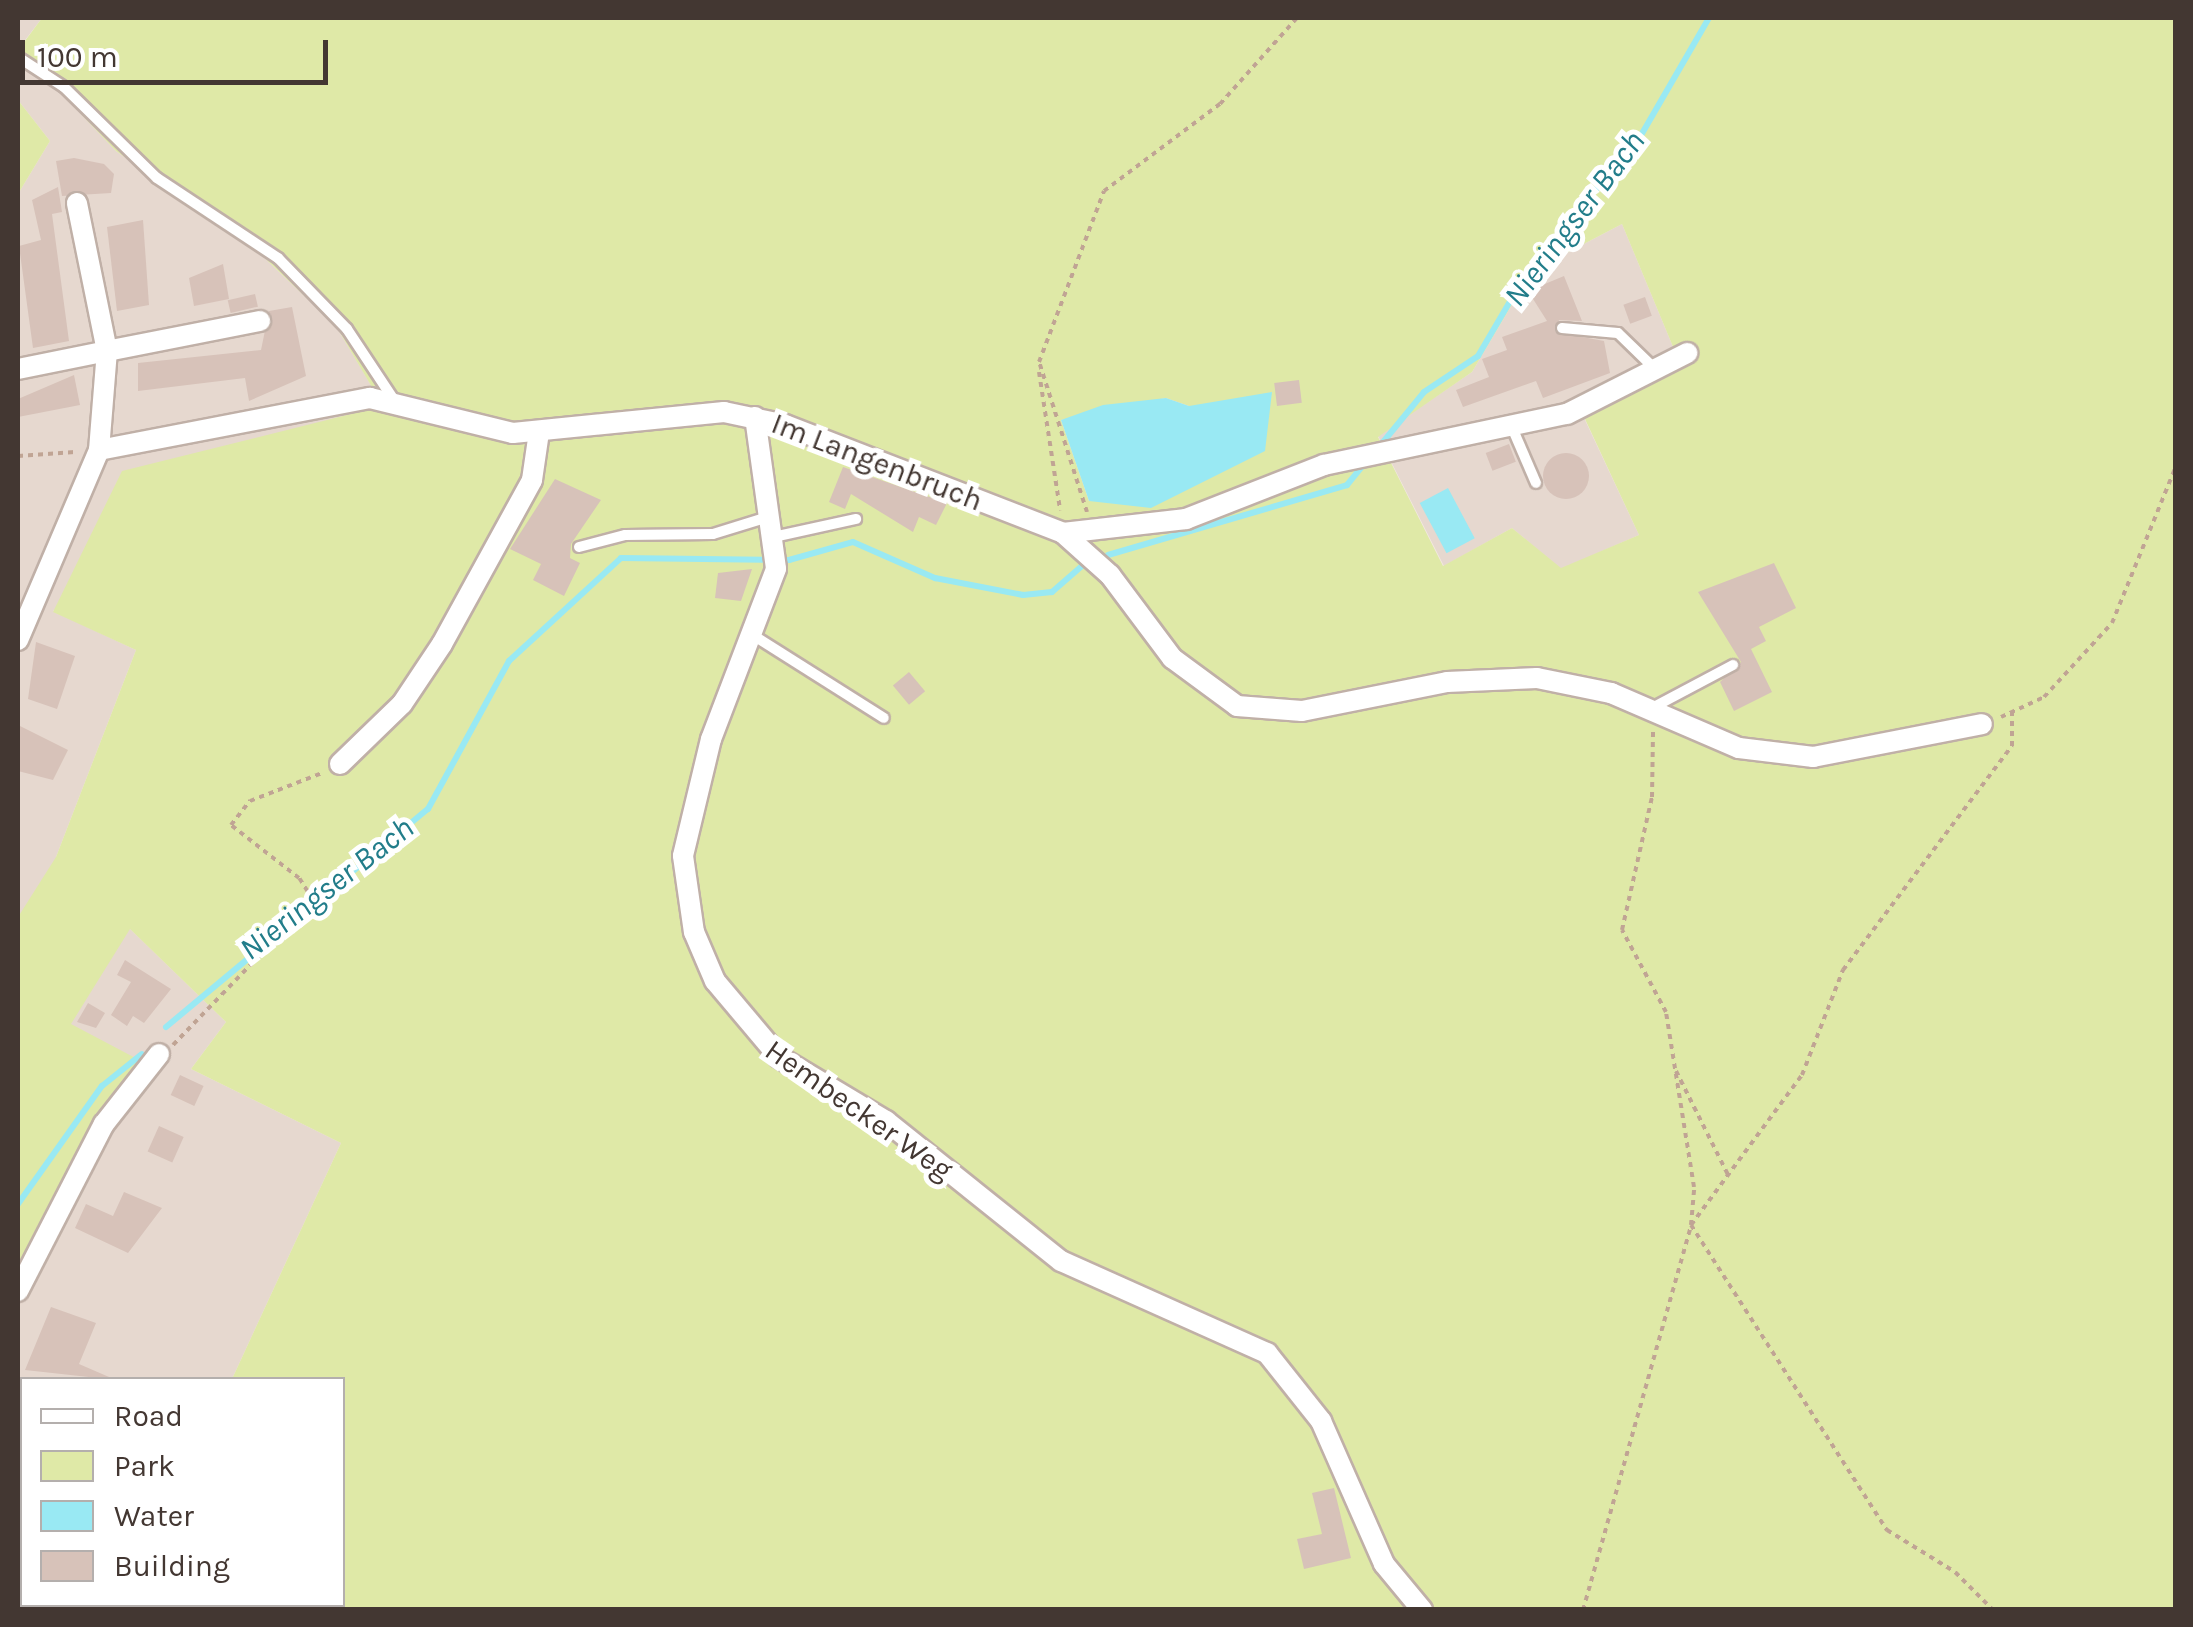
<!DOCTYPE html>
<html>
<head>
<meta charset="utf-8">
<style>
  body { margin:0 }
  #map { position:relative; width:2193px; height:1627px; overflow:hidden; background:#f2e8e1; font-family:Karla,sans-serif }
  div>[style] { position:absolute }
  .residential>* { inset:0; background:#e6d8cf }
  .green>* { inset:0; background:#dfe9a7 }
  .water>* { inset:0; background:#99e9f3; transform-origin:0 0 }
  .stream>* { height:6px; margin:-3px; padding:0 3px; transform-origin:3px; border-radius:3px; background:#99e9f3 }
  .building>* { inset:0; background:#d7c2b9; transform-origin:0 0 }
  .round { border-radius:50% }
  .path>* { height:4px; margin-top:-2px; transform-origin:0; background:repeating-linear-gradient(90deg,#c0a494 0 5px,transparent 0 10px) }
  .roads { filter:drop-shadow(2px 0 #c0b0a7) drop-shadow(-2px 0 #c0b0a7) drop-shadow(0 2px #c0b0a7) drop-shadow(0 -2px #c0b0a7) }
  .lane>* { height:10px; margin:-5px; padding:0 5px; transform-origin:5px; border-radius:5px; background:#fff }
  .street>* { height:20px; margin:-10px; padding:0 10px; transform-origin:10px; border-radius:10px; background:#fff }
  span { translate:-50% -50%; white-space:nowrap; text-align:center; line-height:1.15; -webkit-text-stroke:10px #fff; paint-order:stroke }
  .street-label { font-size:30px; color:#433732 }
  .water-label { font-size:32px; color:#227d8a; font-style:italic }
  .frame { position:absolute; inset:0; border:20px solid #433732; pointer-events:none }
  .legend { position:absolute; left:20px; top:1377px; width:325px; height:230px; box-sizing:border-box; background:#fff; border:2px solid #b4afad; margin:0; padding:12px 18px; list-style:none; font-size:30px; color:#433732 }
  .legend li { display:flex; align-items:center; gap:20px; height:50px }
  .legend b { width:50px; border:2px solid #b4afad }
  .scale { position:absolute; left:20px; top:40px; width:308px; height:45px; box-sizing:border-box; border:5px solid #433732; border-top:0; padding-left:12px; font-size:30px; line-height:35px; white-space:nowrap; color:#433732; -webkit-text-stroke:8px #fff; paint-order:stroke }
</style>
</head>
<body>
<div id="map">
  <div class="residential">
    <i style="clip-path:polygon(18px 18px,42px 18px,19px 48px,116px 151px,254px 248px,336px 326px,384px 407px,53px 611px,136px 650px,56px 857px,226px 1022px,191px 1069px,341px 1143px,232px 1379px,22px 1380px,22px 1604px,126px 1609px,18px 1609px,18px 194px,50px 141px,18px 100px)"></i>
    <i style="clip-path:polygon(1622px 224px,1676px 354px,1578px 405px,1639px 535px,1561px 569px,1512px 528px,1444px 566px,1378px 436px,1472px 372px,1532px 271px)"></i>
  </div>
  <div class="green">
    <i style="clip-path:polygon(evenodd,42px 18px,2175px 18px,2175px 1609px,126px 1609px,342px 1604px,342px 1380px,232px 1379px,341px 1143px,191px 1069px,226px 1022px,130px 929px,71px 1024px,143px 1062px,18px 1274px,18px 917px,56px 857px,136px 650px,53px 612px,122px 471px,383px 406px,336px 326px,254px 248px,116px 151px,19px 49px,42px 18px,1622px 224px,1676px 354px,1578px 404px,1639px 535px,1561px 568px,1512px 528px,1443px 566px,1378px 437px,1472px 372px,1532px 271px,1622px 224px,42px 18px,1166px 398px,1189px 406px,1089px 501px,1061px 420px,1166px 398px)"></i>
    <i style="clip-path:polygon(18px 100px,50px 141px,18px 194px)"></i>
  </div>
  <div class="water">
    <i style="clip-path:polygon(1272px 392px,1265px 451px,1151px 508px,1089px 501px,1061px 420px,1103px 405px,1166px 398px,1189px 406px)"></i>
    <i style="left:1448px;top:488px;width:57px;height:32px;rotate:62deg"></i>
  </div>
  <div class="stream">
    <i style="left:1379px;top:447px;width:71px;rotate:-50.7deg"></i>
    <i style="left:1424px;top:392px;width:65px;rotate:-33.7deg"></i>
    <i style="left:1478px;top:356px;width:101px;rotate:-59.6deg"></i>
    <i style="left:1529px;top:269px;width:172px;rotate:-49.9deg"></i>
    <i style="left:1640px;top:137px;width:138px;rotate:-59.9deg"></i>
    <i style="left:1108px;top:555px;width:249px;rotate:-16.3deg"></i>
    <i style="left:1347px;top:485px;width:27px;rotate:-51deg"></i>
    <i style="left:166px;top:1027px;width:341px;rotate:-39.8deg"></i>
    <i style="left:428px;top:809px;width:169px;rotate:-61.3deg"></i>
    <i style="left:509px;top:661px;width:152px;rotate:-42.6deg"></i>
    <i style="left:621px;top:558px;width:168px;rotate:0.7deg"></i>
    <i style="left:789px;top:560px;width:66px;rotate:-15.7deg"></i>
    <i style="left:853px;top:542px;width:90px;rotate:23.7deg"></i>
    <i style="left:935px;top:578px;width:90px;rotate:10.9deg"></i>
    <i style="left:1023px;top:595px;width:29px;rotate:-6deg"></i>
    <i style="left:1052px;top:592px;width:40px;rotate:-41deg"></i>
    <i style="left:18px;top:1204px;width:145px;rotate:-54.6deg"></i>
    <i style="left:102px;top:1086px;width:51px;rotate:-38.7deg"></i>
  </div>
  <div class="building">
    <i style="clip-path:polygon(74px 158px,104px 164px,114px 174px,111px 193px,62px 196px,56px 161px)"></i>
    <i style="clip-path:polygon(58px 187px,62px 212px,52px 214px,69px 341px,33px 348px,19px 246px,41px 240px,32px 200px)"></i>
    <i style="clip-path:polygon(143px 220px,149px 305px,117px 311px,107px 227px)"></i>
    <i style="clip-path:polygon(223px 264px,229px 299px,194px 306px,189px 278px)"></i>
    <i style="clip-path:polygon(1564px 276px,1582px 321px,1559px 320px,1555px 332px,1604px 341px,1610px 373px,1543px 398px,1536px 381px,1463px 407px,1456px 390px,1489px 377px,1482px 359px,1507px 350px,1502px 337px,1547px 321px,1528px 291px)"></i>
    <i style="left:255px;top:294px;width:13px;height:28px;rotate:77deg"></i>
    <i style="left:1645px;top:297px;width:20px;height:23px;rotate:70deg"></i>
    <i style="clip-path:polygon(292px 307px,306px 376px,249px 401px,245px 378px,138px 391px,138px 363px,261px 350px,269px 311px)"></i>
    <i style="clip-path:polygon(74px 375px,80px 405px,18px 417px,18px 399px)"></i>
    <i style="left:1299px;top:380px;width:23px;height:25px;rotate:83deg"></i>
    <i style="left:1509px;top:444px;width:19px;height:25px;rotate:69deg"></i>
    <i class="round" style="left:1543px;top:453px;width:46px;height:46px"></i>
    <i style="clip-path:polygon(843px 467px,947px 503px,936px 525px,919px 517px,913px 532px,851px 494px,845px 509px,829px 502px)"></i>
    <i style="clip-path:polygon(555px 479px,601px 500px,571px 544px,570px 558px,580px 563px,564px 596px,533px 580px,541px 564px,510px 549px)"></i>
    <i style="clip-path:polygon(1774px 563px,1796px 608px,1759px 627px,1766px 641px,1751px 649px,1772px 692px,1734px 711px,1720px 682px,1741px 662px,1698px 592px)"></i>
    <i style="clip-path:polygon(752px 569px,741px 601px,715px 598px,718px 573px)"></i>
    <i style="clip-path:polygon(36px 642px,75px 656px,57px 709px,28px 699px)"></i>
    <i style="left:909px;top:672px;width:25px;height:21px;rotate:50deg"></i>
    <i style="clip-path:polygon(18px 725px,68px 750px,53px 780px,18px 771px)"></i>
    <i style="clip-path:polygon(125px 960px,171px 989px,144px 1023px,133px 1016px,127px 1026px,111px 1015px,131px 982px,117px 975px)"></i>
    <i style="clip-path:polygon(88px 1003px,105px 1013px,96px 1028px,77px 1022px)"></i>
    <i style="left:180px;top:1075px;width:26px;height:22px;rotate:25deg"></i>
    <i style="left:159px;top:1126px;width:27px;height:28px;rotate:24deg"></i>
    <i style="clip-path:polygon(124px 1192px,162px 1208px,128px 1253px,75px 1228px,86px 1204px,113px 1216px)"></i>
    <i style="clip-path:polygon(51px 1307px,96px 1323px,79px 1364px,116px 1380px,25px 1370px)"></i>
    <i style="clip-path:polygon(1334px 1488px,1351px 1558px,1304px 1569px,1297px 1539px,1322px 1534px,1312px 1493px)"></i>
  </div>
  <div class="path">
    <i style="left:1039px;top:372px;width:140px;rotate:81.3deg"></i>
    <i style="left:18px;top:456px;width:57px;rotate:-4deg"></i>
    <i style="left:1087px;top:512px;width:157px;rotate:-107.7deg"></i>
    <i style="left:1039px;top:362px;width:183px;rotate:-69.2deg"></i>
    <i style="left:1104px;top:191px;width:145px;rotate:-36.9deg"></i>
    <i style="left:1220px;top:104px;width:115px;rotate:-48.2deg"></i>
    <i style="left:2001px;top:717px;width:47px;rotate:-24.9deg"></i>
    <i style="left:2044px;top:697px;width:100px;rotate:-47.4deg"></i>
    <i style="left:2112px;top:623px;width:170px;rotate:-67.8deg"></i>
    <i style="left:173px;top:1045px;width:161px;rotate:-46deg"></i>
    <i style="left:285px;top:929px;width:39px;rotate:-32deg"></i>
    <i style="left:318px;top:908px;width:36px;rotate:-122deg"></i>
    <i style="left:299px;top:878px;width:86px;rotate:-142.1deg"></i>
    <i style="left:231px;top:825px;width:31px;rotate:-52deg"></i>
    <i style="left:250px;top:801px;width:77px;rotate:-21.3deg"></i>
    <i style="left:1676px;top:1071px;width:116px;rotate:63.4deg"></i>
    <i style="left:1691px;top:1225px;width:187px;rotate:-53.5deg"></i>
    <i style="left:1802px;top:1075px;width:113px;rotate:-68.7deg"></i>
    <i style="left:1843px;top:970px;width:281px;rotate:-53deg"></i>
    <i style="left:2012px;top:746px;width:33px;rotate:-90deg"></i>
    <i style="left:1691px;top:1225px;width:363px;rotate:57.3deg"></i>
    <i style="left:1887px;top:1530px;width:80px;rotate:31.7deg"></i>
    <i style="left:1955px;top:1572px;width:54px;rotate:45deg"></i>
    <i style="left:1583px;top:1610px;width:400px;rotate:-74.3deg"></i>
    <i style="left:1691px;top:1225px;width:38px;rotate:-85deg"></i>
    <i style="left:1694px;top:1187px;width:177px;rotate:-99.1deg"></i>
    <i style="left:1666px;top:1012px;width:93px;rotate:-118.2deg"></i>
    <i style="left:1622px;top:930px;width:136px;rotate:-77.3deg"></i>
    <i style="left:1652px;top:797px;width:65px;rotate:-89.1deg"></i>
  </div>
  <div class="roads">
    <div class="lane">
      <i style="left:18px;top:57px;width:55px;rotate:33.1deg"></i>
      <i style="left:64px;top:87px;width:130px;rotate:44.4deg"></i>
      <i style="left:157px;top:178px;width:145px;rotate:33.5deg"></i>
      <i style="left:278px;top:258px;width:99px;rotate:45.8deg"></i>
      <i style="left:347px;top:329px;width:85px;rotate:56.5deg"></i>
      <i style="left:1562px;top:328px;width:56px;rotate:5.1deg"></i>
      <i style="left:1618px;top:333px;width:53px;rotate:44.2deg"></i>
      <i style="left:1511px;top:425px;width:63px;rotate:66.7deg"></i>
      <i style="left:778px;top:536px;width:80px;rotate:-12.3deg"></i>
      <i style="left:579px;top:547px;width:48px;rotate:-14.6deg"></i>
      <i style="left:625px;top:535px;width:88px;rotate:-0.7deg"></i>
      <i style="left:713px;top:534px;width:58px;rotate:-17.2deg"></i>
      <i style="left:751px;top:634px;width:157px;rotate:32.3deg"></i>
      <i style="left:1650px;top:709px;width:94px;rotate:-27.9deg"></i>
    </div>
    <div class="street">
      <i style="left:18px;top:369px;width:91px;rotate:-11.4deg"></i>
      <i style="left:107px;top:351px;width:151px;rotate:-101.5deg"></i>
      <i style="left:755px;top:417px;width:153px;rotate:82.1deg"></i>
      <i style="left:776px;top:569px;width:182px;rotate:110.9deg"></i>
      <i style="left:711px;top:739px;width:120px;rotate:103.5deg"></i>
      <i style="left:683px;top:856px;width:77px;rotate:81.8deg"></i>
      <i style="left:694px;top:932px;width:53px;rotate:66.8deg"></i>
      <i style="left:715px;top:981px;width:99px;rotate:49.9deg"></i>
      <i style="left:779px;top:1057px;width:125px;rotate:30.9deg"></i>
      <i style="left:886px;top:1121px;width:224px;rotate:38.7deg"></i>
      <i style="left:1061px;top:1261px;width:226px;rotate:24.1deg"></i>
      <i style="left:1267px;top:1353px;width:87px;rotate:51.5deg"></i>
      <i style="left:1321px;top:1421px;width:156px;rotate:66.2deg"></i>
      <i style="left:1384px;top:1564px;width:60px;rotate:50.4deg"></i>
      <i style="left:99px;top:450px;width:276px;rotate:-10.9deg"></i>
      <i style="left:370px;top:398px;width:147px;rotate:13.8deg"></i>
      <i style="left:513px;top:433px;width:212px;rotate:-5.7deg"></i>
      <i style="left:724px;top:412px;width:62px;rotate:12deg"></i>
      <i style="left:785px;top:425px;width:298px;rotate:21.2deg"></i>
      <i style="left:1063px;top:533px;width:63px;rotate:41.8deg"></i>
      <i style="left:1110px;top:575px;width:104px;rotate:53.2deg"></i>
      <i style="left:1172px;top:658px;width:81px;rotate:36.4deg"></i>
      <i style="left:1237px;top:706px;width:65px;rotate:4.4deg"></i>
      <i style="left:1302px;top:711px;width:148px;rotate:-11.3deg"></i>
      <i style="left:1447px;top:682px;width:90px;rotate:-2.5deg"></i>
      <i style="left:1537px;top:678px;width:76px;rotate:11.5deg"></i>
      <i style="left:1611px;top:693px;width:139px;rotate:23.3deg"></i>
      <i style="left:1739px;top:748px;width:75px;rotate:6.9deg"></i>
      <i style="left:1813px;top:757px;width:172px;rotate:-11deg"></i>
      <i style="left:1063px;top:533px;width:124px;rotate:-6.5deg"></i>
      <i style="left:1186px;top:519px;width:148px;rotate:-21.4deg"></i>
      <i style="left:1324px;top:465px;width:248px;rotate:-11.9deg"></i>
      <i style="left:1567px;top:414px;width:135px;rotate:-26.9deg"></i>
      <i style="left:18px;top:640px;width:207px;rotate:-66.9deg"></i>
      <i style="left:99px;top:450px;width:99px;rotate:-85.4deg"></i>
      <i style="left:107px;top:351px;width:156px;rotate:-11.1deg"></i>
      <i style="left:340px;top:764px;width:86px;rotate:-44.1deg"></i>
      <i style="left:402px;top:704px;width:72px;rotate:-56.3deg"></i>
      <i style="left:442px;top:644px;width:187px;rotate:-61.2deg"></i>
      <i style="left:532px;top:480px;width:49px;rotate:-81.7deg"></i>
      <i style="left:18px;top:1291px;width:188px;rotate:-62.8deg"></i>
      <i style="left:104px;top:1124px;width:89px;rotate:-51.8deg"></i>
    </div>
  </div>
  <div class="street-label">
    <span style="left:877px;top:462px;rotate:21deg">Im Langenbruch</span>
    <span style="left:859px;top:1110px;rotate:35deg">Hembecker Weg</span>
  </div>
  <div class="water-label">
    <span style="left:1575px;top:219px;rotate:-53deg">Nieringser Bach</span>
    <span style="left:327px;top:889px;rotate:-38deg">Nieringser Bach</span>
  </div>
  <div class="frame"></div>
  <ul class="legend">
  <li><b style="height:12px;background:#fff"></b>Road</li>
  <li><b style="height:28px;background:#dfe9a7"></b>Park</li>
  <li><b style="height:28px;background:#99e9f3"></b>Water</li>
  <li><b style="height:28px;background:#d7c2b9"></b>Building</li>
  </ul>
  <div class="scale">100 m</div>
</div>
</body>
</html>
